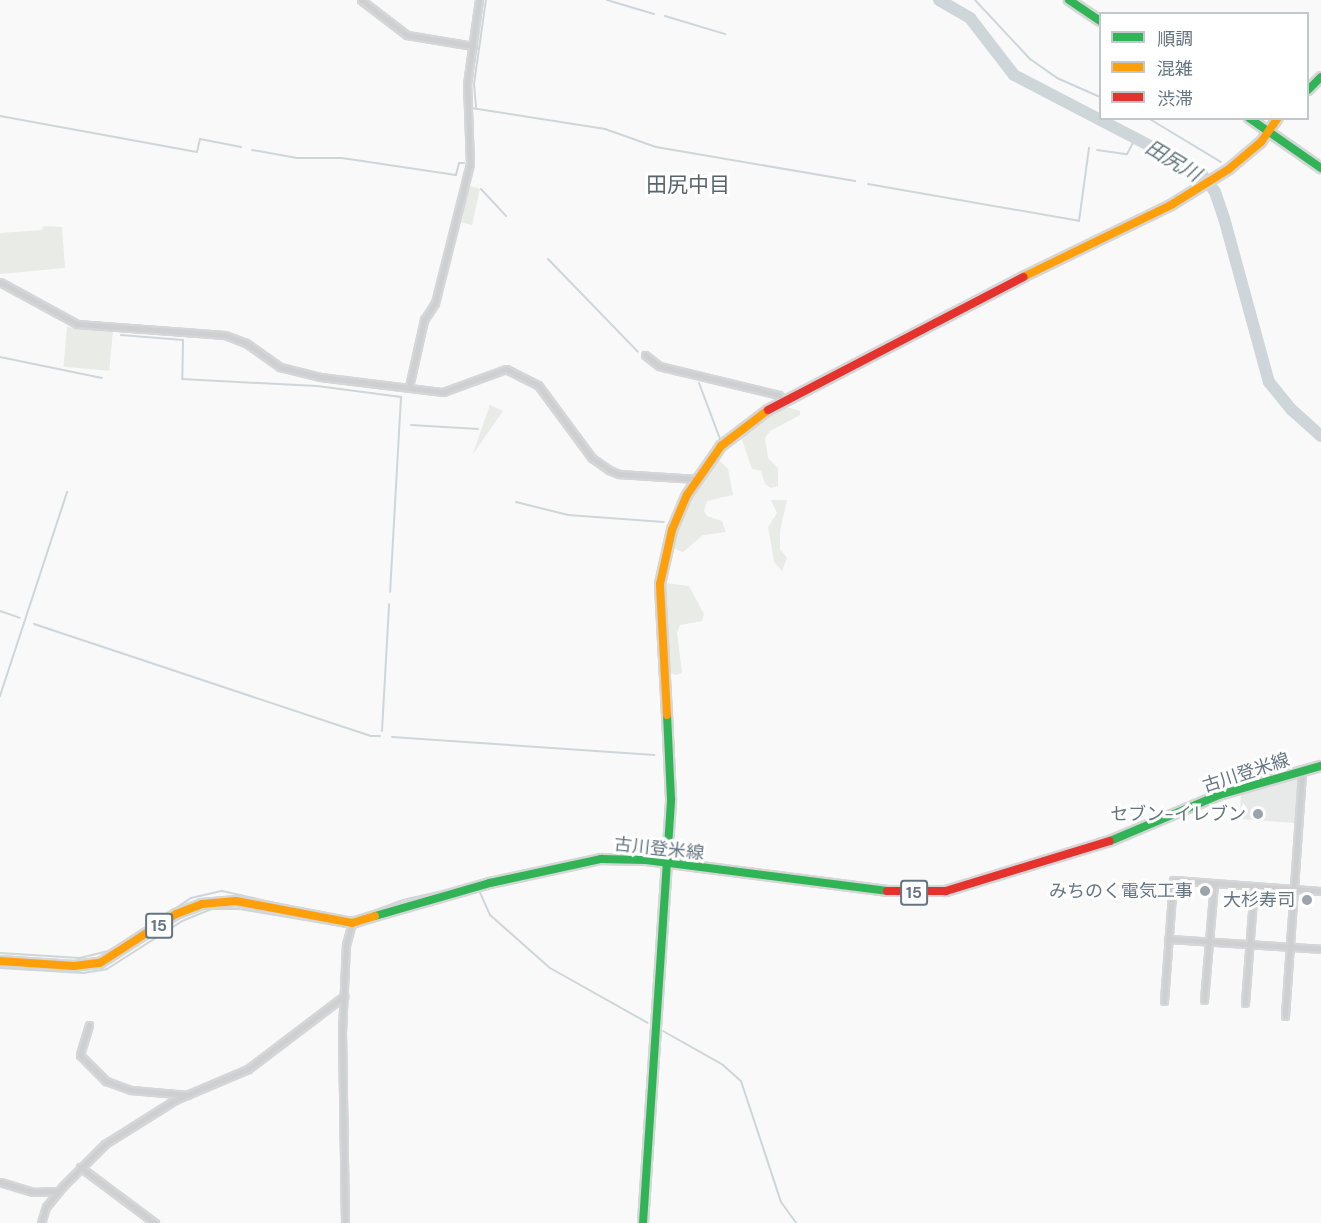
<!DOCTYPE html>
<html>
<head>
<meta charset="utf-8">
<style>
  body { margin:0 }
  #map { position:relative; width:1321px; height:1223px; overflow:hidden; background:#f9f9f9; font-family:"DM Sans","Noto Sans JP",sans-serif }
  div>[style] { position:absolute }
  .built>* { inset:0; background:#e8e9e9 }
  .green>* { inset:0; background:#e8ebe6; transform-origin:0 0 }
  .stream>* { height:2px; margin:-1px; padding:0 1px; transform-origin:1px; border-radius:1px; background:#ced6d9 }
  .river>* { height:12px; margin:-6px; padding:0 6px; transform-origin:6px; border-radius:6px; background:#ced6d9 }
  .roads { filter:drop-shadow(2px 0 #d5d6d7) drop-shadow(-2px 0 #d5d6d7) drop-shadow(0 2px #d5d6d7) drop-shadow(0 -2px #d5d6d7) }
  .street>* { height:5px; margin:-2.5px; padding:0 2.5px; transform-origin:2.5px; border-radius:2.5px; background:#cecfd0 }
  .fast>* { height:8px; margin:-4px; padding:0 4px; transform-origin:4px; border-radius:4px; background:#30b455 }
  .slow>* { height:8px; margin:-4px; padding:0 4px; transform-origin:4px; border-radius:4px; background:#ff9f0a }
  .jam>* { height:8px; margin:-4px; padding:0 4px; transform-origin:4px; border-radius:4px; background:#e5322d }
  .dots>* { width:16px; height:16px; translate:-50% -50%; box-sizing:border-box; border:3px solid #fff; border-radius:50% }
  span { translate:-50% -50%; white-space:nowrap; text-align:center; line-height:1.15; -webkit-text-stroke:6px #fff; paint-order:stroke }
  .shield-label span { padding:2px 4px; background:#fff; border:2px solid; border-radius:4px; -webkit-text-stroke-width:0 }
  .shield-label { font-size:16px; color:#657683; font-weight:700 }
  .street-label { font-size:18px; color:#657683 }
  .poi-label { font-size:18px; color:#657683 }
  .right { translate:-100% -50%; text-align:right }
  .water-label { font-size:20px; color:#60757c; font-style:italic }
  .quarter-label { font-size:21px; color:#57646e }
  .legend { position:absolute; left:1099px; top:12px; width:210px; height:108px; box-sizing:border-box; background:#fff; border:2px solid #c1c8cd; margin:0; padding:8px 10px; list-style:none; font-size:18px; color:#657683 }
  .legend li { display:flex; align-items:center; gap:12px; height:30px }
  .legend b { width:30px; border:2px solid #c1c8cd }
</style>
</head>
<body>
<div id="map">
  <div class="built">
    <i style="clip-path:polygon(1299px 777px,1295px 823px,1240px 819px,1241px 793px)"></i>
  </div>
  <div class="green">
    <i style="clip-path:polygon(470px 186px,480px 189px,472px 225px,456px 221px)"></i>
    <i style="clip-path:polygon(43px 226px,62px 227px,65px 268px,0 274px,0 233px,42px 230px)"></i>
    <i style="left:67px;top:327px;width:46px;height:40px;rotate:5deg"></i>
    <i style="clip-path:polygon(490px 405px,503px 411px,473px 454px,482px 427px)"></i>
    <i style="clip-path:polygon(786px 407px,800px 411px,800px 415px,770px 431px,765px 438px,768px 458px,778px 468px,778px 486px,771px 488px,765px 484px,761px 471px,752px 469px,741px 437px,763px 418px)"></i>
    <i style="clip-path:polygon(717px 458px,728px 469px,733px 495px,707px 501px,704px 511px,707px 516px,722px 521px,726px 532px,703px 535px,683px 552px,674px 549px,681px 517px)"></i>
    <i style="clip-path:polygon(771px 500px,787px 500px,780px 531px,780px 549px,787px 558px,782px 571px,774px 562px,770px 537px,768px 527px,777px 513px)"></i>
    <i style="clip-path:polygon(665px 583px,689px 586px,704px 614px,702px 621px,680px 625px,677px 633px,682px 673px,676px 675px,670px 673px,667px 665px)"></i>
  </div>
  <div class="stream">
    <i style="left:607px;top:0;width:49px;rotate:16.6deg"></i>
    <i style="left:975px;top:0;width:81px;rotate:47deg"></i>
    <i style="left:1030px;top:59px;width:33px;rotate:35deg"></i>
    <i style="left:1057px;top:78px;width:47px;rotate:23.8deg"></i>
    <i style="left:665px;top:16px;width:63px;rotate:16.7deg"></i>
    <i style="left:476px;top:107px;width:23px;rotate:-95deg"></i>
    <i style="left:474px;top:84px;width:85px;rotate:-81.9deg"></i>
    <i style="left:0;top:116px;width:200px;rotate:10.4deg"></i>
    <i style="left:197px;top:152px;width:13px;rotate:-77deg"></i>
    <i style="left:200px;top:139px;width:42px;rotate:11deg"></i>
    <i style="left:1148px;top:118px;width:85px;rotate:31.1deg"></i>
    <i style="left:252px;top:150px;width:46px;rotate:10.1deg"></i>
    <i style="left:297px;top:158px;width:45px"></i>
    <i style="left:342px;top:158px;width:115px;rotate:8.5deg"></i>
    <i style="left:456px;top:175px;width:12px;rotate:-76deg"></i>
    <i style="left:459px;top:163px;width:5px"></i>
    <i style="left:1097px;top:150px;width:30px;rotate:8deg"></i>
    <i style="left:1127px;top:154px;width:19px;rotate:-62deg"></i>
    <i style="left:472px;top:161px;width:53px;rotate:-91.1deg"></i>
    <i style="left:471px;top:108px;width:136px;rotate:8.9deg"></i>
    <i style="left:605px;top:129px;width:54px;rotate:19.4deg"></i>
    <i style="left:656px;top:147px;width:202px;rotate:9.7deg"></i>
    <i style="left:868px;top:184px;width:214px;rotate:9.9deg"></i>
    <i style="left:1079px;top:221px;width:74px;rotate:-82.2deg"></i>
    <i style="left:481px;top:189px;width:37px;rotate:47deg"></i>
    <i style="left:548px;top:259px;width:129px;rotate:45.9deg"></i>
    <i style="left:121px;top:335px;width:62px;rotate:4.6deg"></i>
    <i style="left:183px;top:340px;width:39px;rotate:91deg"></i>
    <i style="left:182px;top:379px;width:135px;rotate:3deg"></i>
    <i style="left:317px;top:386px;width:85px;rotate:7.5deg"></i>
    <i style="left:401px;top:397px;width:195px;rotate:93.2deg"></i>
    <i style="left:0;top:357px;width:104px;rotate:11.6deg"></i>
    <i style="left:651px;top:365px;width:16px;rotate:27deg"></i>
    <i style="left:673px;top:374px;width:22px;rotate:10deg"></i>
    <i style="left:699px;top:383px;width:60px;rotate:69.4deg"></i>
    <i style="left:411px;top:425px;width:67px;rotate:3.4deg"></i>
    <i style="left:516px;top:502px;width:54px;rotate:14deg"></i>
    <i style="left:568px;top:515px;width:96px;rotate:4.2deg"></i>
    <i style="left:0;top:611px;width:21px;rotate:19deg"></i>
    <i style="left:34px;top:624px;width:355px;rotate:18.4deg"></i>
    <i style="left:371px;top:736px;width:9px"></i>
    <i style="left:0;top:696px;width:215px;rotate:-71.8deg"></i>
    <i style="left:382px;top:731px;width:127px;rotate:-86.8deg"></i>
    <i style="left:392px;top:737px;width:263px;rotate:3.9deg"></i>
    <i style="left:478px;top:888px;width:30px;rotate:66deg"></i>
    <i style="left:490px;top:915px;width:80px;rotate:41.5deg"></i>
    <i style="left:550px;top:968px;width:112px;rotate:29.3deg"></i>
    <i style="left:357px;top:917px;width:49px;rotate:-20.3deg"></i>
    <i style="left:403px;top:900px;width:76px;rotate:-12.9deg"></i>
    <i style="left:137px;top:934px;width:65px;rotate:-33.7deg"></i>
    <i style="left:191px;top:898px;width:32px;rotate:-13deg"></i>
    <i style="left:222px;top:891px;width:87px;rotate:12.6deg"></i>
    <i style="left:0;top:953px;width:80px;rotate:3.6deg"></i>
    <i style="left:80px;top:958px;width:33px;rotate:-14deg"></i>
    <i style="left:0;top:968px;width:83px;rotate:3.4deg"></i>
    <i style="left:83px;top:973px;width:24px;rotate:-9deg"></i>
    <i style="left:107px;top:969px;width:89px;rotate:-32.6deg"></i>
    <i style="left:182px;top:921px;width:32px;rotate:-22deg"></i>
    <i style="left:212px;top:909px;width:27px"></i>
    <i style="left:239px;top:909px;width:109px;rotate:9.5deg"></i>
    <i style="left:663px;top:1031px;width:69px;rotate:29.5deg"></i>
    <i style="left:723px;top:1065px;width:24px;rotate:42deg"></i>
    <i style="left:741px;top:1081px;width:127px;rotate:71.7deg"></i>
    <i style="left:781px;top:1202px;width:26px;rotate:54deg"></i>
  </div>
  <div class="river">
    <i style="left:939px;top:0;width:36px;rotate:30deg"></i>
    <i style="left:970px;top:18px;width:72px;rotate:52.3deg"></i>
    <i style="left:1014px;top:75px;width:210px;rotate:27.5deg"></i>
    <i style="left:1200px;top:172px;width:25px;rotate:53deg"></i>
    <i style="left:1215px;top:192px;width:28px;rotate:71deg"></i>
    <i style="left:1224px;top:218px;width:170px;rotate:74.7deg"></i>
    <i style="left:1269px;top:382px;width:36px;rotate:51deg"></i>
    <i style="left:1292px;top:410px;width:39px;rotate:42deg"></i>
  </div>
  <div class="roads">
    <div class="street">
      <i style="left:361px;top:0;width:58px;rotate:37.3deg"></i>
      <i style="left:407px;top:35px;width:67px;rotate:9.5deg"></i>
      <i style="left:0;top:282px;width:88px;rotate:28.6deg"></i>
      <i style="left:77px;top:324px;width:148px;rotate:4.3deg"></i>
      <i style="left:225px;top:335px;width:22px;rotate:21deg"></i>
      <i style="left:246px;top:343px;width:42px;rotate:35.2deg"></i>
      <i style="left:280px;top:367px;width:41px;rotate:14deg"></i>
      <i style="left:320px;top:377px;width:124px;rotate:7deg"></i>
      <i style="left:443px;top:392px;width:67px;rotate:-20.1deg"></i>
      <i style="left:506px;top:369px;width:36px;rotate:27deg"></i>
      <i style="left:538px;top:385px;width:91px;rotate:53.5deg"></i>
      <i style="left:592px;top:458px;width:21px;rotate:35deg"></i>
      <i style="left:609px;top:470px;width:11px;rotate:22deg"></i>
      <i style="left:619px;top:474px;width:78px;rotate:3.7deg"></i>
      <i style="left:645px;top:355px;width:18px;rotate:38deg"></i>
      <i style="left:659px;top:366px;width:123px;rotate:13.6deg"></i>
      <i style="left:779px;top:395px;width:8px;rotate:50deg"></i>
      <i style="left:409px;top:387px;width:69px;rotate:-77.4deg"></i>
      <i style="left:424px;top:320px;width:20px;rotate:-57deg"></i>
      <i style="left:435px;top:303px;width:143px;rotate:-75.9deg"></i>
      <i style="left:470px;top:164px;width:80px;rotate:-92.1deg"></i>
      <i style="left:467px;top:84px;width:85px;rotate:-81.9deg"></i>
      <i style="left:1168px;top:939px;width:153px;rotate:3.7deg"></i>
      <i style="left:1204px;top:1000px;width:117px;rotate:-85.1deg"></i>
      <i style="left:1164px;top:1001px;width:121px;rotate:-85.7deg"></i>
      <i style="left:1173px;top:880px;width:148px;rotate:4.3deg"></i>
      <i style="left:1245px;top:1003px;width:117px;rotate:-85.6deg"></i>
      <i style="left:1285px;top:1016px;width:246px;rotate:-86deg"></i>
      <i style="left:89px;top:1025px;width:31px;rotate:107deg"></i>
      <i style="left:80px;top:1055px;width:37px;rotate:45deg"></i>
      <i style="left:106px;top:1081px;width:27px;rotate:20deg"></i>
      <i style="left:131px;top:1090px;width:57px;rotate:5deg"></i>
      <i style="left:80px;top:1167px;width:94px;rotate:36.7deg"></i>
      <i style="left:0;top:1182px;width:34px;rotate:17deg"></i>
      <i style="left:32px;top:1192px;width:27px;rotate:-2deg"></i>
      <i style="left:41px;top:1223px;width:17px;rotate:-73deg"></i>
      <i style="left:46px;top:1207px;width:26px;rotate:-51deg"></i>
      <i style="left:62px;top:1187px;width:61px;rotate:-45deg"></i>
      <i style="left:105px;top:1144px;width:83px;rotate:-32.2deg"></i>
      <i style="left:175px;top:1100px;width:79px;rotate:-23deg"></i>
      <i style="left:248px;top:1069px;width:121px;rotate:-37.2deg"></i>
      <i style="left:345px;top:1223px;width:191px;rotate:-90.9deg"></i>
      <i style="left:342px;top:1032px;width:87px;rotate:-87.4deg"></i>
      <i style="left:346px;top:945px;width:23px;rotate:-75deg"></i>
    </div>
    <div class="fast">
      <i style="left:1069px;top:0;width:37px;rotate:34deg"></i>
      <i style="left:1308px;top:90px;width:18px;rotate:-45deg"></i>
      <i style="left:1249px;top:118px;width:88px;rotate:34.8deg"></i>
      <i style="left:1110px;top:841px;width:118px;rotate:-22.9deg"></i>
      <i style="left:1219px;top:795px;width:106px;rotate:-15.9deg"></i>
      <i style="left:375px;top:916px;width:120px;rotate:-16deg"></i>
      <i style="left:490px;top:883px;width:114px;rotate:-12.2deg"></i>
      <i style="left:601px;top:859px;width:45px;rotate:1.3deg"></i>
      <i style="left:646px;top:860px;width:243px;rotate:7.3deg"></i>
      <i style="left:643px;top:1223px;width:425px;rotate:-86.2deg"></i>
      <i style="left:671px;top:799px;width:84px;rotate:-92.7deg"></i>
    </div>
    <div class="slow">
      <i style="left:1023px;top:277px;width:165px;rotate:-25.9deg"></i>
      <i style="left:1171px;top:205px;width:68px;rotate:-31.8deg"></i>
      <i style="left:1229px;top:169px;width:42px;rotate:-40.2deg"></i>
      <i style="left:1261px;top:142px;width:29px;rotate:-55deg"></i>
      <i style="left:667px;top:715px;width:131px;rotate:-93.1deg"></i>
      <i style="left:660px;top:584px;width:55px;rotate:-77.5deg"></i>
      <i style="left:672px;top:530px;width:38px;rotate:-67deg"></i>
      <i style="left:687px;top:495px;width:60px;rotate:-55.2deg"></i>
      <i style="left:721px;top:446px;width:59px;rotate:-37.5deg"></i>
      <i style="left:0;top:961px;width:74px;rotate:3.9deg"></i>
      <i style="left:74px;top:966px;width:26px;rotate:-7deg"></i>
      <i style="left:100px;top:963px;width:90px;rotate:-32.8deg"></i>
      <i style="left:176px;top:914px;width:28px;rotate:-21deg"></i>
      <i style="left:202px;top:904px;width:34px;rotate:-5deg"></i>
      <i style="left:236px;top:901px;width:118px;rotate:10.7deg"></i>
      <i style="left:352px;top:923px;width:24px;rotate:-17deg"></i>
    </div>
    <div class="jam">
      <i style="left:768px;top:410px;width:288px;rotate:-27.5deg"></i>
      <i style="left:887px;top:891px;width:59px"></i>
      <i style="left:946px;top:891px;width:171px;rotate:-17deg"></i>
    </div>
  </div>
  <div class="dots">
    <i style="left:1258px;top:814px;background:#99a4ac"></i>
    <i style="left:1205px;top:891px;background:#99a4ac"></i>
    <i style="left:1307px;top:900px;background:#99a4ac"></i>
  </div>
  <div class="shield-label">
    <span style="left:914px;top:893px">15</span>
    <span style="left:159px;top:926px">15</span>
  </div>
  <div class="street-label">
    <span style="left:1246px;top:773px;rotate:-18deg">古川登米線</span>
    <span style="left:659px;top:849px;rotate:6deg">古川登米線</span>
  </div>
  <div class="poi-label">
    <span class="right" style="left:1246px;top:814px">セブン-イレブン</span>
    <span class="right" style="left:1193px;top:891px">みちのく電気工事</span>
    <span class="right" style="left:1295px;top:900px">大杉寿司</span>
  </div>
  <div class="water-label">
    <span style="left:1173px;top:161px;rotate:31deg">田尻川</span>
  </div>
  <div class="quarter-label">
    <span style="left:688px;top:185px">田尻中目</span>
  </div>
  <ul class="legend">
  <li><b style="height:8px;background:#30b455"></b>順調</li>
  <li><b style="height:8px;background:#ff9f0a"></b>混雑</li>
  <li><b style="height:8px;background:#e5322d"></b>渋滞</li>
  </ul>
</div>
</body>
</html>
